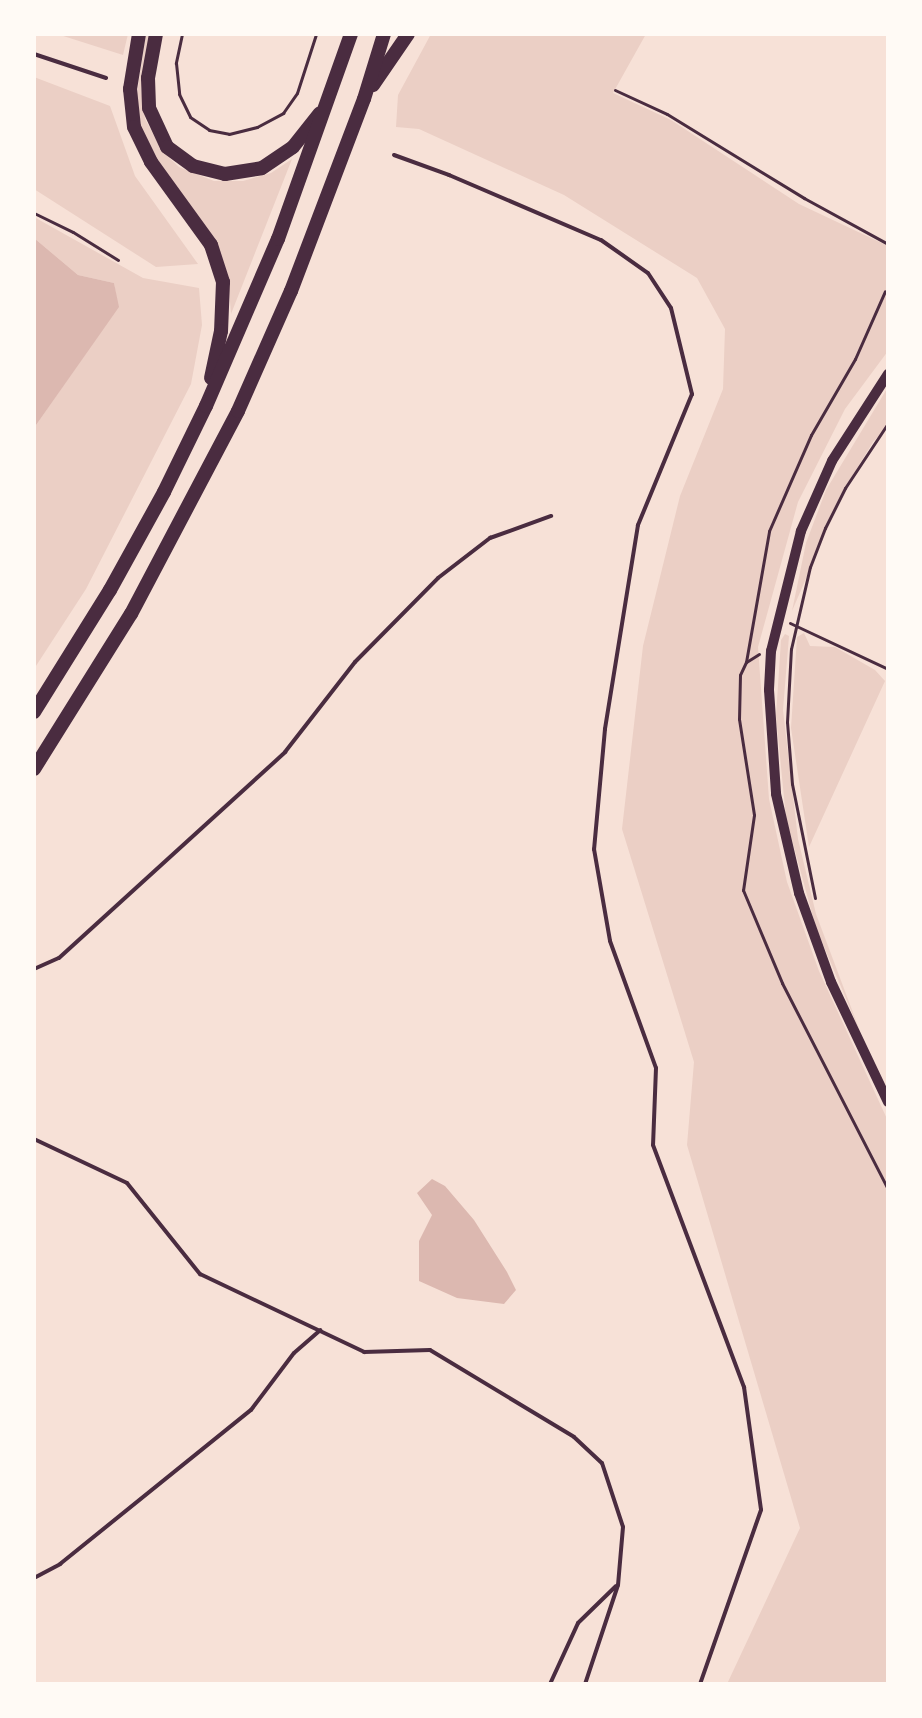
<!DOCTYPE html>
<html>
<head>
<meta charset="utf-8">
<style>
  body { margin:0 }
  #map { position:relative; width:922px; height:1718px; overflow:hidden; background:#f7e1d7; font-family:"Alegreya Sans",sans-serif }
  div>[style] { position:absolute }
  .green>* { inset:0; background:#ebcfc5 }
  .water>* { inset:0; background:#dcb8b0 }
  .path>* { height:3px; margin:-1.5px; padding:0 1.5px; transform-origin:1.5px; border-radius:1.5px; background:#4a2c40 }
  .service>* { height:4px; margin:-2px; padding:0 2px; transform-origin:2px; border-radius:2px; background:#4a2c40 }
  .tertiary>* { height:10px; margin:-5px; padding:0 5px; transform-origin:5px; border-radius:5px; background:#4a2c40 }
  .motorway>* { height:14px; margin:-7px; padding:0 7px; transform-origin:7px; border-radius:7px; background:#4a2c40 }
  span { translate:-50% -50%; white-space:nowrap; text-align:center; line-height:1.15; -webkit-text-stroke:6px #fffaf5; paint-order:stroke }
  .frame { position:absolute; inset:0; border:36px solid #fffaf5; pointer-events:none }
</style>
</head>
<body>
<div id="map">
  <div class="green">
    <i style="clip-path:polygon(57px 34px,128px 34px,123px 55px)"></i>
    <i style="clip-path:polygon(146px 34px,150px 34px,141px 88px,145px 119px,163px 152px,179px 167px,214px 181px,243px 181px,271px 173px,292px 159px,231px 314px,228px 276px,214px 239px,159px 162px,141px 127px,137px 94px)"></i>
    <i style="clip-path:polygon(431px 34px,646px 34px,613px 93px,671px 120px,799px 204px,888px 246px,888px 351px,845px 409px,798px 502px,758px 647px,769px 799px,787px 882px,819px 971px,888px 1121px,888px 1684px,727px 1684px,800px 1528px,687px 1145px,694px 1062px,622px 829px,643px 646px,680px 496px,723px 389px,725px 329px,697px 278px,564px 195px,419px 129px,396px 127px,398px 95px)"></i>
    <i style="clip-path:polygon(34px 77px,110px 106px,135px 176px,198px 264px,156px 267px,34px 189px)"></i>
    <i style="clip-path:polygon(34px 217px,143px 278px,199px 288px,202px 325px,191px 384px,86px 589px,34px 669px,34px 428px,118px 307px,114px 283px,78px 275px,34px 238px)"></i>
    <i style="clip-path:polygon(888px 387px,888px 426px,873px 442px,845px 488px,792px 611px,806px 543px,826px 490px)"></i>
    <i style="clip-path:polygon(804px 633px,810px 646px,835px 647px,875px 670px,885px 681px,809px 847px,791px 728px,797px 637px)"></i>
    <i style="clip-path:polygon(785px 634px,789px 636px,783px 710px,798px 839px,816px 914px,861px 1034px,816px 928px,786px 818px,776px 716px,781px 640px)"></i>
  </div>
  <div class="water">
    <i style="clip-path:polygon(34px 238px,78px 275px,114px 283px,119px 307px,34px 428px)"></i>
    <i style="clip-path:polygon(432px 1179px,445px 1186px,474px 1220px,507px 1272px,516px 1290px,504px 1304px,457px 1298px,419px 1281px,419px 1241px,432px 1215px,417px 1193px)"></i>
  </div>
  <div class="path">
    <i style="left:182px;top:34px;width:30px;rotate:102deg"></i>
    <i style="left:176px;top:63px;width:31px;rotate:84deg"></i>
    <i style="left:179px;top:94px;width:25px;rotate:64deg"></i>
    <i style="left:190px;top:117px;width:23px;rotate:34deg"></i>
    <i style="left:209px;top:130px;width:20px;rotate:11deg"></i>
    <i style="left:229px;top:134px;width:29px;rotate:-14deg"></i>
    <i style="left:257px;top:127px;width:30px;rotate:-28deg"></i>
    <i style="left:283px;top:113px;width:24px;rotate:-55deg"></i>
    <i style="left:297px;top:93px;width:62px;rotate:-72.1deg"></i>
    <i style="left:615px;top:90px;width:57px;rotate:24.8deg"></i>
    <i style="left:667px;top:114px;width:161px;rotate:31.5deg"></i>
    <i style="left:804px;top:198px;width:96px;rotate:28.7deg"></i>
    <i style="left:34px;top:213px;width:43px;rotate:26deg"></i>
    <i style="left:73px;top:232px;width:53px;rotate:31.9deg"></i>
    <i style="left:790px;top:623px;width:108px;rotate:25.1deg"></i>
    <i style="left:759px;top:654px;width:15px;rotate:148deg"></i>
    <i style="left:746px;top:662px;width:14px;rotate:115deg"></i>
    <i style="left:740px;top:675px;width:44px;rotate:91.3deg"></i>
    <i style="left:739px;top:719px;width:97px;rotate:81.1deg"></i>
    <i style="left:754px;top:815px;width:76px;rotate:98.3deg"></i>
    <i style="left:743px;top:890px;width:101px;rotate:67.2deg"></i>
    <i style="left:782px;top:983px;width:232px;rotate:62.8deg"></i>
    <i style="left:746px;top:662px;width:133px;rotate:-80deg"></i>
    <i style="left:769px;top:531px;width:105px;rotate:-66.4deg"></i>
    <i style="left:811px;top:435px;width:88px;rotate:-59.9deg"></i>
    <i style="left:855px;top:359px;width:74px;rotate:-66.2deg"></i>
    <i style="left:815px;top:898px;width:116px;rotate:-101.4deg"></i>
    <i style="left:792px;top:784px;width:62px;rotate:-94.6deg"></i>
    <i style="left:787px;top:722px;width:73px;rotate:-86.9deg"></i>
    <i style="left:791px;top:649px;width:84px;rotate:-77deg"></i>
    <i style="left:810px;top:567px;width:42px;rotate:-69deg"></i>
    <i style="left:825px;top:528px;width:45px;rotate:-63.4deg"></i>
    <i style="left:845px;top:488px;width:78px;rotate:-56.5deg"></i>
  </div>
  <div class="service">
    <i style="left:34px;top:54px;width:76px;rotate:18.4deg"></i>
    <i style="left:394px;top:155px;width:59px;rotate:20deg"></i>
    <i style="left:449px;top:175px;width:165px;rotate:23.2deg"></i>
    <i style="left:601px;top:240px;width:57px;rotate:35.1deg"></i>
    <i style="left:648px;top:273px;width:42px;rotate:56.7deg"></i>
    <i style="left:671px;top:308px;width:89px;rotate:76.3deg"></i>
    <i style="left:692px;top:394px;width:142px;rotate:112.4deg"></i>
    <i style="left:638px;top:525px;width:207px;rotate:99.2deg"></i>
    <i style="left:605px;top:729px;width:121px;rotate:95.2deg"></i>
    <i style="left:594px;top:849px;width:93px;rotate:80.1deg"></i>
    <i style="left:610px;top:941px;width:135px;rotate:70.1deg"></i>
    <i style="left:656px;top:1068px;width:77px;rotate:92.2deg"></i>
    <i style="left:653px;top:1145px;width:259px;rotate:69.4deg"></i>
    <i style="left:744px;top:1387px;width:124px;rotate:82.1deg"></i>
    <i style="left:761px;top:1510px;width:184px;rotate:109.3deg"></i>
    <i style="left:34px;top:969px;width:27px;rotate:-24deg"></i>
    <i style="left:59px;top:958px;width:306px;rotate:-42.3deg"></i>
    <i style="left:285px;top:752px;width:114px;rotate:-52.1deg"></i>
    <i style="left:355px;top:662px;width:118px;rotate:-45.3deg"></i>
    <i style="left:438px;top:578px;width:66px;rotate:-37.6deg"></i>
    <i style="left:490px;top:538px;width:65px;rotate:-19.8deg"></i>
    <i style="left:34px;top:1139px;width:103px;rotate:25.3deg"></i>
    <i style="left:127px;top:1183px;width:117px;rotate:51.3deg"></i>
    <i style="left:200px;top:1274px;width:182px;rotate:25.4deg"></i>
    <i style="left:364px;top:1352px;width:66px;rotate:-1.7deg"></i>
    <i style="left:430px;top:1350px;width:168px;rotate:31.1deg"></i>
    <i style="left:574px;top:1437px;width:38px;rotate:43deg"></i>
    <i style="left:602px;top:1463px;width:67px;rotate:71.8deg"></i>
    <i style="left:623px;top:1527px;width:58px;rotate:94.9deg"></i>
    <i style="left:618px;top:1585px;width:104px;rotate:108.4deg"></i>
    <i style="left:34px;top:1578px;width:30px;rotate:-28deg"></i>
    <i style="left:60px;top:1564px;width:245px;rotate:-38.9deg"></i>
    <i style="left:251px;top:1410px;width:71px;rotate:-53deg"></i>
    <i style="left:294px;top:1353px;width:35px;rotate:-41deg"></i>
    <i style="left:550px;top:1684px;width:67px;rotate:-65.3deg"></i>
    <i style="left:578px;top:1623px;width:53px;rotate:-44.2deg"></i>
  </div>
  <div class="tertiary">
    <i style="left:888px;top:374px;width:103px;rotate:122.8deg"></i>
    <i style="left:832px;top:461px;width:77px;rotate:113.9deg"></i>
    <i style="left:801px;top:531px;width:124px;rotate:104deg"></i>
    <i style="left:771px;top:651px;width:39px;rotate:93deg"></i>
    <i style="left:769px;top:690px;width:104px;rotate:86.1deg"></i>
    <i style="left:776px;top:794px;width:102px;rotate:76.9deg"></i>
    <i style="left:799px;top:893px;width:95px;rotate:70.2deg"></i>
    <i style="left:831px;top:982px;width:133px;rotate:64.6deg"></i>
  </div>
  <div class="motorway">
    <i style="left:139px;top:34px;width:56px;rotate:99.3deg"></i>
    <i style="left:130px;top:89px;width:38px;rotate:84deg"></i>
    <i style="left:134px;top:127px;width:39px;rotate:64deg"></i>
    <i style="left:151px;top:162px;width:102px;rotate:54.1deg"></i>
    <i style="left:211px;top:245px;width:39px;rotate:72deg"></i>
    <i style="left:223px;top:282px;width:49px;rotate:92.3deg"></i>
    <i style="left:221px;top:331px;width:48px;rotate:102deg"></i>
    <i style="left:156px;top:34px;width:45px;rotate:100.3deg"></i>
    <i style="left:148px;top:78px;width:30px;rotate:88deg"></i>
    <i style="left:149px;top:108px;width:43px;rotate:65.2deg"></i>
    <i style="left:167px;top:147px;width:32px;rotate:36deg"></i>
    <i style="left:193px;top:166px;width:33px;rotate:14deg"></i>
    <i style="left:225px;top:174px;width:37px;rotate:-9deg"></i>
    <i style="left:262px;top:168px;width:37px;rotate:-34deg"></i>
    <i style="left:293px;top:147px;width:43px;rotate:-51.5deg"></i>
    <i style="left:373px;top:85px;width:62px;rotate:-55.5deg"></i>
    <i style="left:34px;top:712px;width:144px;rotate:-58.1deg"></i>
    <i style="left:110px;top:590px;width:112px;rotate:-61.1deg"></i>
    <i style="left:164px;top:492px;width:96px;rotate:-64deg"></i>
    <i style="left:206px;top:406px;width:182px;rotate:-66.7deg"></i>
    <i style="left:278px;top:239px;width:218px;rotate:-70.4deg"></i>
    <i style="left:34px;top:769px;width:183px;rotate:-58deg"></i>
    <i style="left:131px;top:614px;width:229px;rotate:-62.2deg"></i>
    <i style="left:238px;top:411px;width:131px;rotate:-66.2deg"></i>
    <i style="left:291px;top:291px;width:205px;rotate:-69.2deg"></i>
    <i style="left:364px;top:99px;width:68px;rotate:-72.9deg"></i>
  </div>
  <div class="frame"></div>
</div>
</body>
</html>
